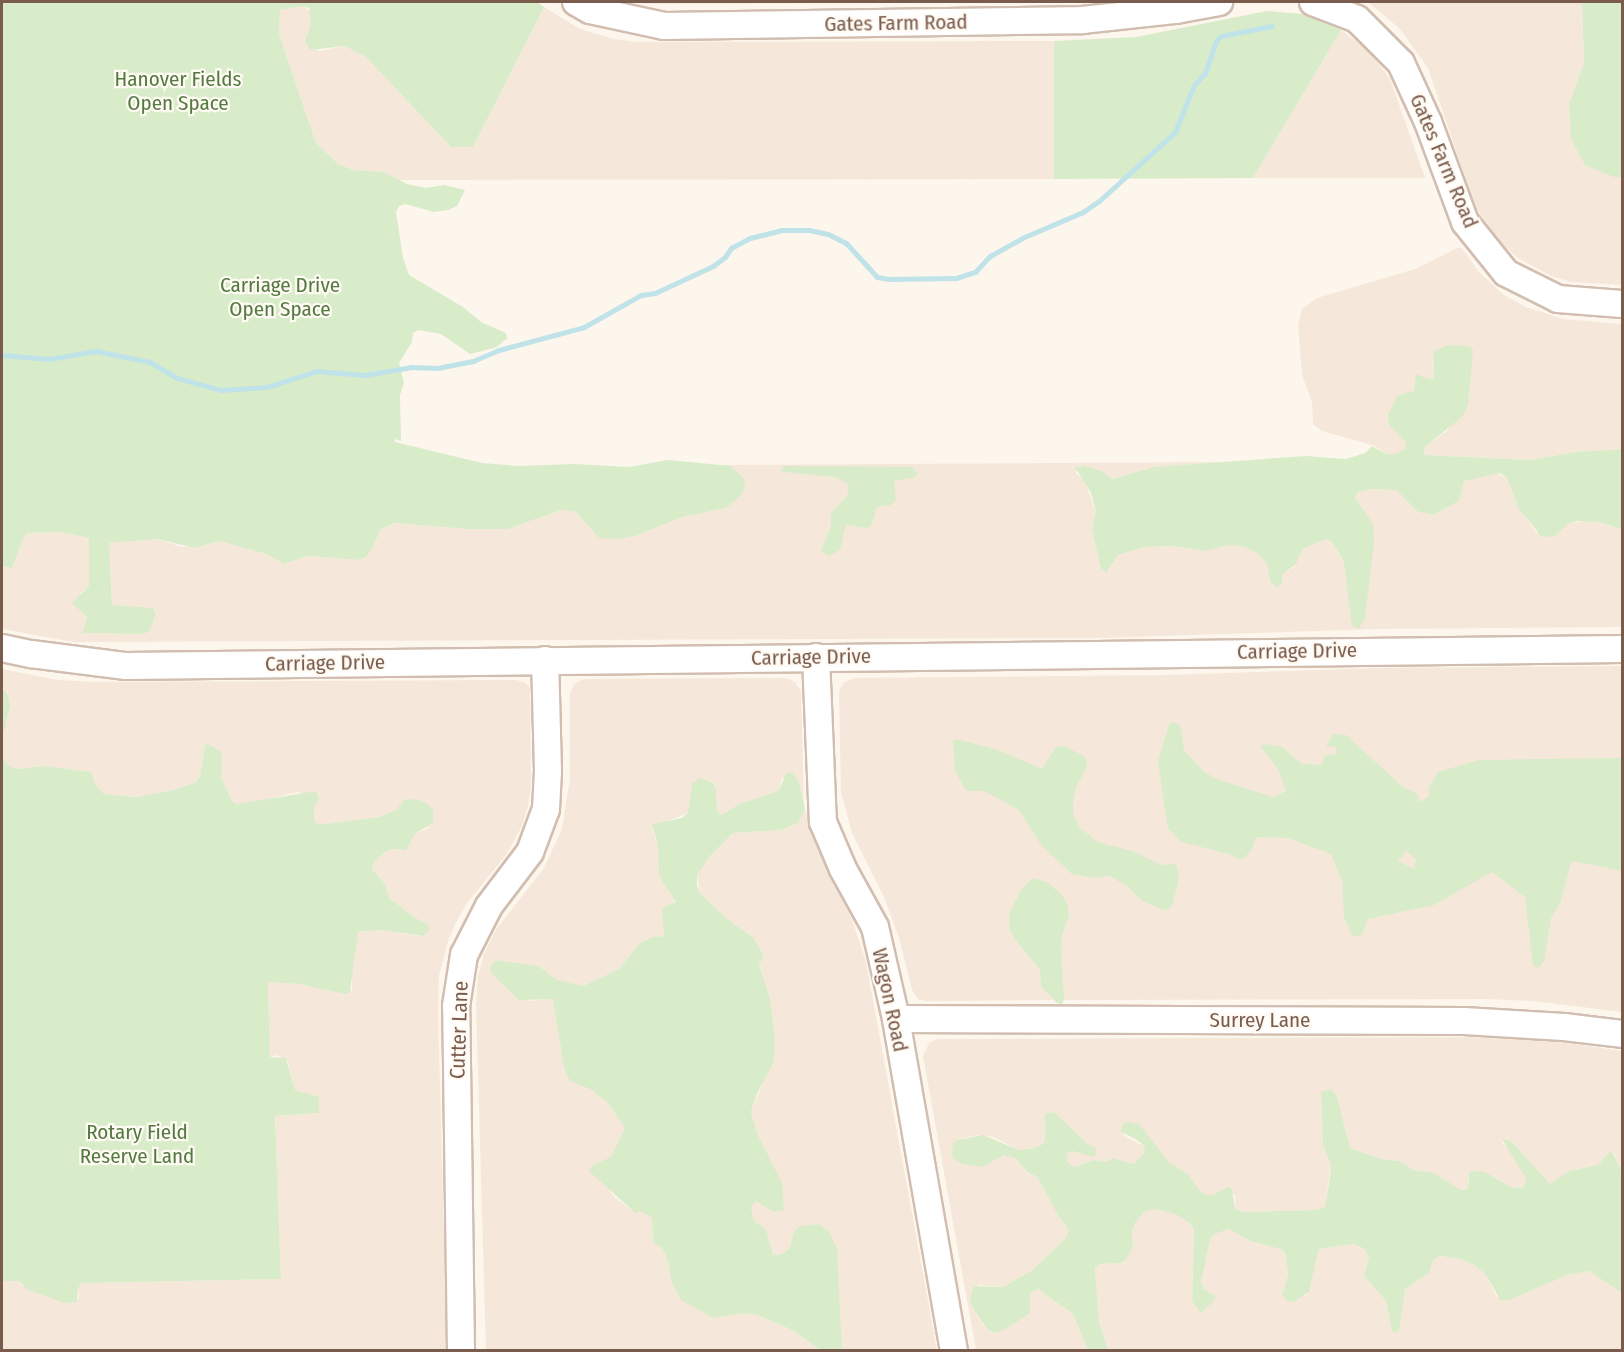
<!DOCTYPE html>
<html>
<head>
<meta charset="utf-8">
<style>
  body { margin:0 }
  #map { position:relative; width:1624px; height:1352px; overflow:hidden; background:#fdf6ec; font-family:"Fira Sans Condensed",sans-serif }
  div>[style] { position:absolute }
  .residential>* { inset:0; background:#f5e8da }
  .green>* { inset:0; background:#d8ecc9 }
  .stream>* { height:5px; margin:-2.5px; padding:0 2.5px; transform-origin:2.5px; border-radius:2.5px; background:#bfe3e8 }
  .roads { filter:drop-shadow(2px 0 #d1beb0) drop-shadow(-2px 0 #d1beb0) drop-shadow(0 2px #d1beb0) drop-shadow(0 -2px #d1beb0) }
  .minor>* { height:26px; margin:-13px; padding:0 13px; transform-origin:13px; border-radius:13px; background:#fff }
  span { translate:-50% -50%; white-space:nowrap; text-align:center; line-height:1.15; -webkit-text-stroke:4.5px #fffaf3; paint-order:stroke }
  .street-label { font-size:21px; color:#7a5c4d }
  .park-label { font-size:21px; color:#537a41 }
  .frame { position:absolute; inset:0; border:3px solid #7a5c4d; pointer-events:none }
</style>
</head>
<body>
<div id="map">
  <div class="residential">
    <i style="clip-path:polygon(625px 2px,1082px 2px,647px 4px)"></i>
    <i style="clip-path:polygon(1368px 2px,1582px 2px,1584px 63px,1569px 104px,1571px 139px,1614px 177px,1622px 177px,1622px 285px,1571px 282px,1551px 276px,1518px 258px,1500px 242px,1478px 211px,1470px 192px,1428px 68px,1400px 29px)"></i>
    <i style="clip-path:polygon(304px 6px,311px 12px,311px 24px,305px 41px,319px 51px,344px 46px,366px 57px,451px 147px,473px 147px,544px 7px,580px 29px,614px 39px,636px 42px,1054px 41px,1054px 179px,398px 180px,384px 172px,355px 170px,338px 164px,316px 143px,279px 34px,280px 10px)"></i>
    <i style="clip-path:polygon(1341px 30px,1369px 51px,1390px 79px,1425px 178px,1253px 178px)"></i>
    <i style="clip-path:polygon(1457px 248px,1462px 248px,1479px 272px,1504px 295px,1526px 307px,1563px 319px,1622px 324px,1622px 449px,1575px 452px,1529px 460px,1424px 455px,1425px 447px,1448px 430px,1432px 357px,1434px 377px,1430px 380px,1405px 449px,1396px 454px,1386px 454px,1375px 446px,1322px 431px,1313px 424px,1312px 402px,1302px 375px,1298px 325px,1302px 309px,1317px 298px,1415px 269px)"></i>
    <i style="clip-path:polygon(1228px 462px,1154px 467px,1112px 479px,1102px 471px,1079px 465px,1076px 473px,1084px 480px,1096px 511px,1092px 529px,1101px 569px,1109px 570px,1118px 555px,1145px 547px,1170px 546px,1206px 551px,1230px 545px,1245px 547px,1258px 554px,1267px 564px,1270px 581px,1282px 584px,1283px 574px,1294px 567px,1302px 549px,1326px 539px,1332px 542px,1346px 566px,1353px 626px,1365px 618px,1368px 582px,1355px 498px,1358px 492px,1369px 489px,1396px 490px,1418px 512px,1433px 515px,1459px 501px,1464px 481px,1494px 472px,1507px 478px,1520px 512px,1529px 520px,1536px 533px,1554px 537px,1568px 524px,1590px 520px,1622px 529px,1622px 627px,1377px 629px,1098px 638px,73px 642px,2px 629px,2px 560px,3px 566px,12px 568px,24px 537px,28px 533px,60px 532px,89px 538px,89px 586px,80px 594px,87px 617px,82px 633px,144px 634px,150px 631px,156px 610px,112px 605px,109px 543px,158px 539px,182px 547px,203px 546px,220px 541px,266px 554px,284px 564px,307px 556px,359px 560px,366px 557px,372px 549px,381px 529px,395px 523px,467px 529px,508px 529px,561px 510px,576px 512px,599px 538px,635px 536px,683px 517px,726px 508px,730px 466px,706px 465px)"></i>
    <i style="clip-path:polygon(1622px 666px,1622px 1012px,1533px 1001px,1487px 999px,1063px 1000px,1061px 952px,1062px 935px,1069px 917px,1016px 941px,1040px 970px,1041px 987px,1054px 1000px,925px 1001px,918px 999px,912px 990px,899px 938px,884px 897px,852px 833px,841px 792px,839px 693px,843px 683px,855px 678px,1169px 675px,1378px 668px)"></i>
    <i style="clip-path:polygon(2px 669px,58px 680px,96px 682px,516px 680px,526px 683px,530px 688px,531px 787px,528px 806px,522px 826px,506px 855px,467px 903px,456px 922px,448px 941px,439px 976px,438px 1012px,447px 1350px,2px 1350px,2px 1281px,19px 1281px,22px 1285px,79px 1299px,78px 1288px,81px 1283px,281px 1279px,275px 1116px,319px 1113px,319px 1097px,295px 1091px,288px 1062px,277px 1055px,270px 1057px,268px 982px,298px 984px,345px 994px,352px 990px,352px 964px,358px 932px,381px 930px,418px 936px,428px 924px,414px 917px,389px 898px,385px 884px,372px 869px,374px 863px,385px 852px,391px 849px,406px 850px,415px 834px,429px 828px,404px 801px,396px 810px,379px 817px,325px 824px,317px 824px,314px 820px,314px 807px,319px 799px,298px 792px,247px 804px,237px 804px,232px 801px,221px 777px,221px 752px,205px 745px,200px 778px,196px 782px,174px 790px,136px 797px,104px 794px,95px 784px,92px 772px,44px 766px,17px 769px,9px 766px,2px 757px,2px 740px,10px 706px,8px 692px,2px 692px)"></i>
    <i style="clip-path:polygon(584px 679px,785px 678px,795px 682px,801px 691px,804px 803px,799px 782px,782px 778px,778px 791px,739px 804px,722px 815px,717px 813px,716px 788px,713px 783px,700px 779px,688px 813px,652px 827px,658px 846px,659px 876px,676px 898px,664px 926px,664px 936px,652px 937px,639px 944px,619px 969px,583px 986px,557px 981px,538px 966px,496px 960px,492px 974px,530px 1001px,553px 998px,564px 1068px,570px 1080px,590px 1089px,607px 1102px,625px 1128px,612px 1157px,594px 1164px,613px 1196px,635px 1213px,640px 1211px,652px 1218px,653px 1242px,662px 1248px,667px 1259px,672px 1283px,713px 1318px,747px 1313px,760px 1316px,794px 1331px,820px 1350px,486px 1350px,476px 1004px,478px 976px,484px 954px,495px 931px,544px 868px,562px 829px,570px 779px,570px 694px,574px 684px)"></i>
    <i style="clip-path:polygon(805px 809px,815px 843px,851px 917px,866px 962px,937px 1350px,842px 1350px,839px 1295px,794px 1231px,791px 1248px,782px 1254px,772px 1255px,766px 1229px,754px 1221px,751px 1207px,756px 1201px,774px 1212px,781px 1183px,758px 1135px,751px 1112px,762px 1085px,775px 1038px,770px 998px,759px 965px,764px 957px,754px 938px,726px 918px,700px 893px,697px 875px,710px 856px,733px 833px,781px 830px,798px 823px)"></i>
    <i style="clip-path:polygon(1466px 1037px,1551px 1041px,1622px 1051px,1622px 1172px,1614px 1153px,1598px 1165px,1577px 1169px,1550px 1184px,1512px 1142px,1501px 1141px,1515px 1156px,1526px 1178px,1524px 1187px,1513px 1188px,1485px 1172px,1468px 1176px,1468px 1189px,1461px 1190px,1433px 1173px,1415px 1170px,1399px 1161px,1381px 1159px,1350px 1148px,1337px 1096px,1321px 1092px,1323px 1145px,1331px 1165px,1325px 1207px,1314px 1210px,1242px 1212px,1235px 1209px,1235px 1196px,1227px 1187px,1215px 1195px,1207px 1195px,1200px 1191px,1188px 1174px,1169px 1162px,1140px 1125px,1123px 1135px,1145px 1147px,1145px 1152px,1134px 1164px,1113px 1158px,1106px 1162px,1094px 1160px,1074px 1167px,1067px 1162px,1067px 1154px,1072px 1151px,1081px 1153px,1088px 1144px,1054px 1112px,1045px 1113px,1045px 1139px,1043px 1144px,1034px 1148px,1019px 1150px,993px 1137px,977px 1135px,957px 1140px,983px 1167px,1004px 1155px,1015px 1158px,1025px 1171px,1038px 1178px,1058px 1216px,1068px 1228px,1068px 1235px,1062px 1242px,1031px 1271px,1003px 1287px,978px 1285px,972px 1307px,986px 1329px,993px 1333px,1030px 1312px,1030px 1293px,1038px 1289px,1073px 1314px,1088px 1350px,976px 1350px,923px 1056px,929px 1043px,938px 1039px)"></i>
    <i style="clip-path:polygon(1155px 1209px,1175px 1214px,1190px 1223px,1194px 1229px,1192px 1300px,1215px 1295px,1205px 1290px,1201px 1282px,1210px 1240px,1213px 1235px,1229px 1229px,1250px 1241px,1283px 1250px,1286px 1256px,1288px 1275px,1282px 1295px,1305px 1296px,1309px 1292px,1319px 1249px,1354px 1244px,1363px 1248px,1369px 1257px,1364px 1276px,1386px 1301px,1392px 1331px,1405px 1289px,1429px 1273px,1433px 1259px,1440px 1256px,1461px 1259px,1474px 1265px,1486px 1275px,1496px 1296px,1509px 1300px,1568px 1275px,1589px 1271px,1622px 1293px,1622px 1350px,1108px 1350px,1099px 1322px,1095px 1268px,1098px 1264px,1121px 1263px,1133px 1239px,1132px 1232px,1135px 1223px,1145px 1211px)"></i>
  </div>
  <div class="green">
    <i style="clip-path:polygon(2px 2px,537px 2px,544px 7px,473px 147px,451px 147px,366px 57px,344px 46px,310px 50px,305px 41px,311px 24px,309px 8px,304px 6px,280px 10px,279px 34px,316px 143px,338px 164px,354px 170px,384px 172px,407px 184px,426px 188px,444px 185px,465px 190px,457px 206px,448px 210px,434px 212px,405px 204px,399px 206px,396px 212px,403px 258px,409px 275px,463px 307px,481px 322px,506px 333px,507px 338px,497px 347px,470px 354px,441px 334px,418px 330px,413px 333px,412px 342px,399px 363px,404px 383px,400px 395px,401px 441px,395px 439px,395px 442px,482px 463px,518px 466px,575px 464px,629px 467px,668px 460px,731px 466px,744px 479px,745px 489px,741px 495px,726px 508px,683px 517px,635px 536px,616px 539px,599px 538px,576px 512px,561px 510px,508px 529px,467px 529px,395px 523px,381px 529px,372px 549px,366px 557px,359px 560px,307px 556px,284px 564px,266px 554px,220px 541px,194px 548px,158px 539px,109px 543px,112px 605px,152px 608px,156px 612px,150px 631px,144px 634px,82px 633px,87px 617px,72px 603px,89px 586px,89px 538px,60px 532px,28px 533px,24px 537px,12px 568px,3px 566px,2px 560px)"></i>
    <i style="clip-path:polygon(1582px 2px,1622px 2px,1622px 177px,1614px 177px,1585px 165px,1571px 139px,1569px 104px,1584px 63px)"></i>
    <i style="clip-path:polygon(1267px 11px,1304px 14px,1341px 30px,1253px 178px,1054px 179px,1054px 41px,1136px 37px)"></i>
    <i style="clip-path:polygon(1447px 345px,1470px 346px,1473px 350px,1468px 404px,1463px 416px,1425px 447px,1424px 455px,1529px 460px,1575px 452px,1622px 449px,1622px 529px,1598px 522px,1578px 521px,1568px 524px,1554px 537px,1540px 536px,1529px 520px,1520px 512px,1507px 478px,1500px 473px,1464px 481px,1459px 501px,1433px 515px,1418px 512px,1396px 490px,1370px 489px,1358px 492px,1355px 498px,1373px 524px,1374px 543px,1365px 618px,1359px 629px,1353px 626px,1351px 620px,1344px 562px,1332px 542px,1326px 539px,1302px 549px,1296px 564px,1283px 574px,1282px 584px,1277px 588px,1270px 581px,1267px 564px,1258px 554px,1245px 547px,1230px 545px,1206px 551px,1170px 546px,1145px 547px,1118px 555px,1107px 572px,1101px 569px,1092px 529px,1096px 511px,1091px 493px,1075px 467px,1085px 466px,1102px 471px,1112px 479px,1154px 467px,1306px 456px,1346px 459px,1365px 453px,1372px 446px,1386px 454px,1396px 454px,1405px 449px,1406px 442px,1389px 425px,1388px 415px,1397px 396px,1414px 391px,1416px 374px,1430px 380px,1434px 377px,1433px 352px)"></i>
    <i style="clip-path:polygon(784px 466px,912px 467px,918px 474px,915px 477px,894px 481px,896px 500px,891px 505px,877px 507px,871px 526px,867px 528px,846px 525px,840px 550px,829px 556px,821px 551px,831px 526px,831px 513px,847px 496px,849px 485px,835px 477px,783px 472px,781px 470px)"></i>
    <i style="clip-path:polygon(5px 691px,8px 694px,10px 706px,2px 740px,2px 692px)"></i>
    <i style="clip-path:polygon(evenodd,1174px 721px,1180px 726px,1184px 750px,1204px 772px,1219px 780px,1274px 797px,1286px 791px,1278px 769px,1260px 746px,1266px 744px,1282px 747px,1302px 764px,1322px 765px,1324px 756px,1337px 754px,1336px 746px,1326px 747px,1333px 734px,1346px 735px,1403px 787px,1419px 795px,1417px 798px,1421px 802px,1430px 795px,1428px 789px,1438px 772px,1479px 760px,1622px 758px,1622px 871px,1574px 861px,1571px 863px,1560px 903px,1551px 918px,1544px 961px,1538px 968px,1533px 965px,1525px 897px,1492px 872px,1434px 905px,1368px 919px,1362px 935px,1353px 937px,1344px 917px,1342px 881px,1331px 854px,1288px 838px,1256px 837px,1251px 851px,1241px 860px,1232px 855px,1182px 842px,1168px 829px,1158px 761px,1169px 725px,1174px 721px,1406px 851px,1416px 859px,1414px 869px,1398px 861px,1406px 851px)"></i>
    <i style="clip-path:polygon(957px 739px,998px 750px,1042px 769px,1056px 747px,1065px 746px,1085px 757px,1087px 767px,1076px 787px,1073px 801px,1073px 813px,1080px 828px,1098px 842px,1135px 852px,1161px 865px,1176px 864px,1179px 877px,1173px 904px,1167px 910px,1161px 909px,1141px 900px,1128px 887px,1110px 876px,1092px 878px,1072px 874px,1041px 845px,1019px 810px,984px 791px,966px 791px,955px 771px,953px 741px)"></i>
    <i style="clip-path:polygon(208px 744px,221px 752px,221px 777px,232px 801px,237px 804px,316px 791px,319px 799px,314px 807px,314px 820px,317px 824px,325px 824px,379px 817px,396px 810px,404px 800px,417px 799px,428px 804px,433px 810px,433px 823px,415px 834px,406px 850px,391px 849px,385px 852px,374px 863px,372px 869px,385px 884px,389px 898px,414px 917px,428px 924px,429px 930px,423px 936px,381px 930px,358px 932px,350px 992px,345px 994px,298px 984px,268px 982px,270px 1057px,286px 1058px,295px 1090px,319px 1097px,319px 1113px,275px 1116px,281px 1279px,82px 1283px,78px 1288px,77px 1302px,65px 1303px,28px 1290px,19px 1281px,2px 1281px,2px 757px,9px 766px,17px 769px,44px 766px,92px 772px,95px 784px,104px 794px,136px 797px,174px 790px,196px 782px,200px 777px,205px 745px)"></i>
    <i style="clip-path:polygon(787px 772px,793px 774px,799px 782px,805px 809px,798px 823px,781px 830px,733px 833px,710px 856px,697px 875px,697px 885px,700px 893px,726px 918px,754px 938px,764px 957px,759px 965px,770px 998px,775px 1038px,774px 1061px,757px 1094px,751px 1112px,758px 1135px,782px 1183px,784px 1210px,774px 1212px,756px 1201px,751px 1207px,754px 1221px,766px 1229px,773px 1255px,782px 1254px,790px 1248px,794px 1231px,801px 1226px,819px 1224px,830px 1233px,837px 1249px,842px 1350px,820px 1350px,794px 1331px,760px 1316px,747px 1313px,713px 1318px,681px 1300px,672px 1283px,667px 1259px,662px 1248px,653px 1242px,652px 1218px,640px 1211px,635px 1213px,589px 1171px,594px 1164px,611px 1157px,625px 1128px,607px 1102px,590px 1089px,570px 1081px,564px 1068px,553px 999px,519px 1000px,492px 974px,490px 968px,496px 960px,538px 966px,557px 980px,583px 986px,619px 969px,639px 944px,652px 937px,664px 936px,662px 908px,676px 902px,659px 876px,658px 846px,652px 824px,682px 818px,688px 813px,692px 784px,700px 778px,713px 783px,716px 788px,717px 812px,722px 815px,739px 804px,778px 791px)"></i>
    <i style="clip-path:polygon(1034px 878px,1048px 883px,1063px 896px,1068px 906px,1069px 917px,1062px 935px,1061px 952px,1064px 999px,1062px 1004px,1057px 1003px,1041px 987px,1040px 970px,1016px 941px,1009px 928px,1010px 911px,1023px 887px)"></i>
    <i style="clip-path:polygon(1331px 1089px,1337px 1096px,1350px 1148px,1381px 1159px,1399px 1161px,1414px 1170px,1434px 1173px,1461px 1190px,1468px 1189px,1469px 1172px,1476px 1171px,1485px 1172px,1513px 1188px,1524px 1187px,1526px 1178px,1502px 1139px,1512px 1142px,1550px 1184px,1569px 1171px,1598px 1165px,1610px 1152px,1613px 1153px,1622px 1172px,1622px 1293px,1589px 1271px,1568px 1275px,1509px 1300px,1500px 1300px,1486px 1275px,1474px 1265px,1461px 1259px,1440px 1256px,1433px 1260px,1429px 1273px,1405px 1289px,1399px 1330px,1395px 1333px,1392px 1331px,1386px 1301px,1364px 1276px,1369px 1257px,1363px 1248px,1354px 1244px,1319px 1249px,1309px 1292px,1294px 1302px,1289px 1302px,1282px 1295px,1288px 1275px,1286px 1256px,1283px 1250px,1250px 1241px,1229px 1229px,1213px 1235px,1210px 1240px,1201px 1282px,1205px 1290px,1215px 1295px,1215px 1300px,1201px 1313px,1192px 1301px,1194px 1229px,1190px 1223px,1175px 1214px,1155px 1209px,1145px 1211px,1135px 1223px,1132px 1232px,1133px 1247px,1126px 1260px,1121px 1263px,1099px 1264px,1095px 1268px,1099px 1322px,1108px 1350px,1088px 1350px,1073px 1314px,1038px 1289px,1030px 1293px,1030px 1313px,1004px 1330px,993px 1333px,987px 1329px,972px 1307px,970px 1299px,974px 1286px,1003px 1287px,1031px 1271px,1062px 1242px,1068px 1235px,1068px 1228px,1058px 1216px,1038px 1178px,1026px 1171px,1015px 1158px,1004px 1155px,983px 1167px,962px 1164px,953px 1158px,952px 1153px,953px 1144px,957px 1140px,983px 1135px,1019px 1150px,1034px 1148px,1043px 1144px,1045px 1139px,1045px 1113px,1054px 1112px,1088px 1144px,1096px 1148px,1095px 1157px,1072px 1151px,1067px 1154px,1067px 1162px,1074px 1167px,1094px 1160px,1106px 1162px,1113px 1158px,1134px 1164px,1145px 1152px,1144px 1146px,1137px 1140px,1120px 1131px,1125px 1122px,1131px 1122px,1140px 1125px,1169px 1162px,1188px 1174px,1200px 1191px,1207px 1195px,1215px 1194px,1228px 1187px,1232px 1189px,1235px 1209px,1242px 1212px,1315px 1210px,1325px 1207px,1330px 1177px,1331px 1165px,1323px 1145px,1321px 1092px)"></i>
  </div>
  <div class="stream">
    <i style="left:2px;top:355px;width:47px;rotate:4.9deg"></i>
    <i style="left:49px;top:359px;width:48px;rotate:-9.7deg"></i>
    <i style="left:96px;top:351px;width:55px;rotate:11.5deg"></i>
    <i style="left:150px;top:362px;width:31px;rotate:31deg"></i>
    <i style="left:177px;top:378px;width:46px;rotate:15.3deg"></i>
    <i style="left:221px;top:390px;width:46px;rotate:-3.7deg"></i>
    <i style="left:267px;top:387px;width:52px;rotate:-17.7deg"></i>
    <i style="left:317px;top:371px;width:48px;rotate:4.8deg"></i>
    <i style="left:365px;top:375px;width:47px;rotate:-9.9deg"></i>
    <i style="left:411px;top:367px;width:26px;rotate:2deg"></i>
    <i style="left:437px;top:368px;width:37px;rotate:-11deg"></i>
    <i style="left:473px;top:361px;width:28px;rotate:-23deg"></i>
    <i style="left:499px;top:350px;width:88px;rotate:-15.1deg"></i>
    <i style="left:584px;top:327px;width:65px;rotate:-29.3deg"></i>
    <i style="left:641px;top:295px;width:14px;rotate:-8deg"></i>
    <i style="left:655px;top:293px;width:64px;rotate:-25deg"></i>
    <i style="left:713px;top:266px;width:15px;rotate:-37deg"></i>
    <i style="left:725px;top:257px;width:11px;rotate:-56deg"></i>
    <i style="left:731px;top:248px;width:21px;rotate:-28deg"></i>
    <i style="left:750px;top:238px;width:32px;rotate:-14deg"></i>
    <i style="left:781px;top:230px;width:28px"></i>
    <i style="left:809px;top:230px;width:19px;rotate:12deg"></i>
    <i style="left:828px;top:234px;width:20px;rotate:27deg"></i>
    <i style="left:846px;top:243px;width:46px;rotate:47.6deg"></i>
    <i style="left:877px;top:277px;width:11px;rotate:10deg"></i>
    <i style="left:888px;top:279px;width:68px;rotate:-0.8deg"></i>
    <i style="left:956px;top:278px;width:20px;rotate:-18deg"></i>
    <i style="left:975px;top:272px;width:22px;rotate:-47deg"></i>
    <i style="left:990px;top:256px;width:37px;rotate:-29deg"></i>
    <i style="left:1022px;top:238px;width:66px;rotate:-23.1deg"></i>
    <i style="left:1083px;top:212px;width:19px;rotate:-35deg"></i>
    <i style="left:1099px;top:201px;width:103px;rotate:-42.2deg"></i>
    <i style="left:1175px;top:132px;width:51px;rotate:-68deg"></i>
    <i style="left:1194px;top:85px;width:16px;rotate:-47deg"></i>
    <i style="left:1205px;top:73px;width:34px;rotate:-71deg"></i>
    <i style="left:1216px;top:41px;width:7px;rotate:-45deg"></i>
    <i style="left:1221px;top:36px;width:52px;rotate:-11.1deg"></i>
  </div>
  <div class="roads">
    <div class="minor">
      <i style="left:576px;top:2px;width:16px;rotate:30deg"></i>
      <i style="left:590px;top:10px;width:76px;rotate:12.2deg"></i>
      <i style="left:664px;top:26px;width:418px;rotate:-0.8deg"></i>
      <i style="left:1082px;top:20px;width:95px;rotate:-6.1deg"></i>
      <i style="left:1176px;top:10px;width:44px;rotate:-10.5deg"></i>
      <i style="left:1313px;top:2px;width:47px;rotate:21.1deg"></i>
      <i style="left:1357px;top:19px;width:62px;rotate:45deg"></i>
      <i style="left:1401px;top:63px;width:65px;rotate:65.4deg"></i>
      <i style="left:1428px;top:122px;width:107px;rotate:69.7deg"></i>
      <i style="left:1465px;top:222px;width:65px;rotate:51.2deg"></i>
      <i style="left:1506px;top:273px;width:58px;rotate:26.6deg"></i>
      <i style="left:1558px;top:299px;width:64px;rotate:4.5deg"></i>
      <i style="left:2px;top:648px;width:30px;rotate:12deg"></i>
      <i style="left:31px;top:654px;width:96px;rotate:7.2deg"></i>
      <i style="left:126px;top:666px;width:1496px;rotate:-0.65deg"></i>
      <i style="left:816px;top:657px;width:165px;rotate:87.6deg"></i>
      <i style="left:823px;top:822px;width:51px;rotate:66.9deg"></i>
      <i style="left:843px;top:869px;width:66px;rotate:61.1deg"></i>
      <i style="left:875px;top:927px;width:94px;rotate:77.1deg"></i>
      <i style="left:896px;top:1019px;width:336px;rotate:80.1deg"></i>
      <i style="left:896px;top:1019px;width:568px;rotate:0.2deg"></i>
      <i style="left:1464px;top:1021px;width:100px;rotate:3.4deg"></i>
      <i style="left:1564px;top:1027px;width:58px;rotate:6.9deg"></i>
      <i style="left:461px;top:1350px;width:344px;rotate:-90.8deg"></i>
      <i style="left:456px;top:1006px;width:52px;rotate:-81.1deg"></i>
      <i style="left:464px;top:955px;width:55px;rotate:-63deg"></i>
      <i style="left:489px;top:906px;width:68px;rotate:-52.8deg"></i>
      <i style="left:530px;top:852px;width:46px;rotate:-69.6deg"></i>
      <i style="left:546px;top:809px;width:38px;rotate:-87deg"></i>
      <i style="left:548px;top:771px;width:111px;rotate:-91.5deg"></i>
    </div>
  </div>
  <div class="street-label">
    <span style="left:896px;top:23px;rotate:-1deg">Gates Farm Road</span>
    <span style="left:1444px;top:161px;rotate:67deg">Gates Farm Road</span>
    <span style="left:1297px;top:651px;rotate:-1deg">Carriage Drive</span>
    <span style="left:811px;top:657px;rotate:-1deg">Carriage Drive</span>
    <span style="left:325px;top:663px;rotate:-1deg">Carriage Drive</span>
    <span style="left:890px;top:1000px;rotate:78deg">Wagon Road</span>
    <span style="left:1260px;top:1020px">Surrey Lane</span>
    <span style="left:459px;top:1030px;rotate:-88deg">Cutter Lane</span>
  </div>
  <div class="park-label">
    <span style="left:178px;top:91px">Hanover Fields<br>Open Space</span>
    <span style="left:280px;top:297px">Carriage Drive<br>Open Space</span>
    <span style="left:137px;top:1144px">Rotary Field<br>Reserve Land</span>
  </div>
  <div class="frame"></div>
</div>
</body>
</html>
